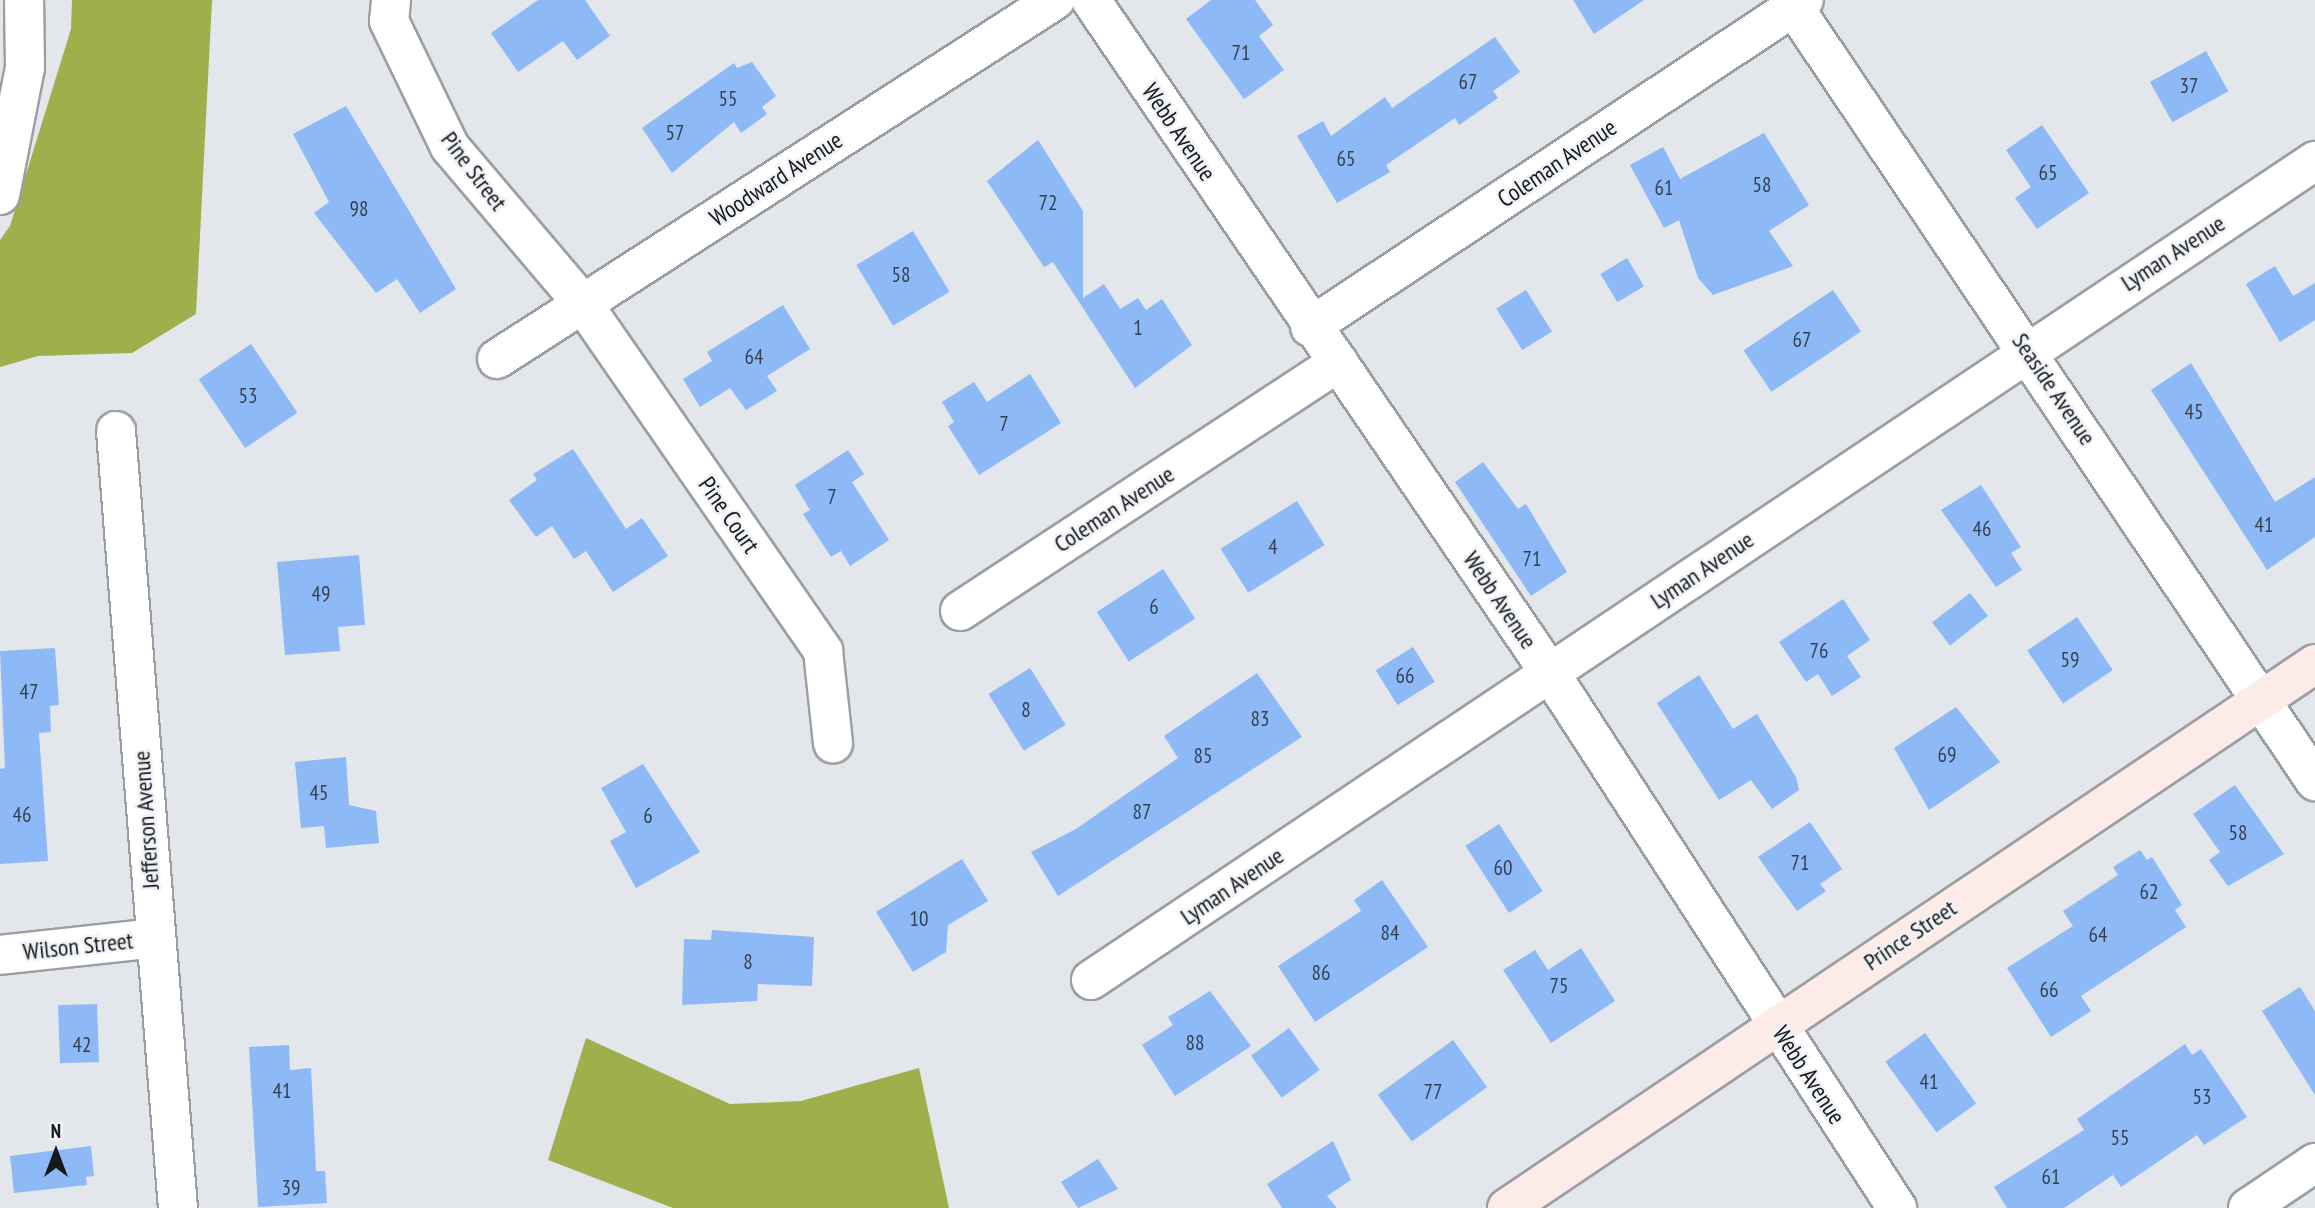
<!DOCTYPE html>
<html>
<head>
<meta charset="utf-8">
<style>
  body { margin:0 }
  #map { position:relative; width:2315px; height:1208px; overflow:hidden; background:#e3e6ea; font-family:"PT Sans Narrow",sans-serif }
  div>[style] { position:absolute }
  .forest>* { inset:0; background:#9faf4c }
  .building>* { inset:0; background:#8db9f6; transform-origin:0 0 }
  .roads { filter:drop-shadow(2px 0 #9b9ea2) drop-shadow(-2px 0 #9b9ea2) drop-shadow(0 2px #9b9ea2) drop-shadow(0 -2px #9b9ea2) }
  .street>* { height:38px; margin:-19px; padding:0 19px; transform-origin:19px; border-radius:19px; background:#fff }
  .secondary>* { height:38px; margin:-19px; padding:0 19px; transform-origin:19px; border-radius:19px; background:#fdebe7 }
  span { translate:-50% -50%; white-space:nowrap; text-align:center; line-height:1.15; -webkit-text-stroke:5px #f0f3f7; paint-order:stroke }
  .number-label { font-size:21px; color:#344050 }
  .number-label span { -webkit-text-stroke-width:0 }
  .street-label { font-size:24px; color:#171819 }
  .north { position:absolute; left:21px; top:1117px; width:70px; height:70px; -webkit-text-stroke:5px #f0f3f7; paint-order:stroke; rotate:0deg; font-size:19px; font-weight:700; line-height:28px; text-align:center; color:#171819 }
  .north::after { content:''; display:block; margin:auto; width:24px; height:32px; background:#171819; clip-path:polygon(50% 0,100% 100%,50% 72%,0 100%) }
</style>
</head>
<body>
<div id="map">
  <div class="forest">
    <i style="clip-path:polygon(72px 0,212px 0,196px 314px,132px 353px,38px 356px,0 367px,0 240px,10px 226px,71px 29px)"></i>
    <i style="clip-path:polygon(586px 1038px,730px 1104px,801px 1101px,919px 1068px,949px 1208px,673px 1208px,548px 1160px)"></i>
  </div>
  <div class="building">
    <i style="clip-path:polygon(538px 0,585px 0,610px 36px,577px 60px,563px 41px,518px 72px,491px 33px)"></i>
    <i style="clip-path:polygon(1211px 0,1255px 0,1273px 25px,1259px 36px,1284px 70px,1244px 99px,1186px 19px)"></i>
    <i style="clip-path:polygon(1573px 0,1644px 0,1594px 34px)"></i>
    <i style="clip-path:polygon(1495px 37px,1520px 72px,1493px 91px,1498px 98px,1459px 125px,1455px 118px,1386px 165px,1390px 172px,1337px 203px,1297px 136px,1323px 121px,1331px 136px,1385px 97px,1392px 108px)"></i>
    <i style="left:2206px;top:51px;width:46px;height:64px;rotate:61deg"></i>
    <i style="clip-path:polygon(752px 62px,776px 96px,762px 107px,767px 114px,741px 133px,734px 122px,672px 173px,642px 128px,734px 63px,737px 68px)"></i>
    <i style="clip-path:polygon(346px 106px,456px 289px,420px 313px,397px 279px,376px 293px,314px 213px,329px 202px,293px 134px)"></i>
    <i style="clip-path:polygon(2042px 125px,2089px 193px,2037px 229px,2015px 198px,2031px 187px,2006px 150px)"></i>
    <i style="clip-path:polygon(1764px 133px,1809px 205px,1769px 231px,1793px 266px,1713px 295px,1698px 278px,1679px 220px,1664px 228px,1630px 165px,1663px 147px,1680px 179px)"></i>
    <i style="clip-path:polygon(1038px 140px,1083px 211px,1083px 298px,1104px 284px,1120px 309px,1138px 298px,1146px 310px,1162px 299px,1192px 345px,1135px 388px,1053px 262px,1044px 267px,987px 181px)"></i>
    <i style="left:913px;top:231px;width:71px;height:66px;rotate:59deg"></i>
    <i style="left:1627px;top:258px;width:33px;height:31px;rotate:59deg"></i>
    <i style="clip-path:polygon(2275px 266px,2293px 296px,2315px 283px,2315px 320px,2280px 342px,2246px 284px)"></i>
    <i style="left:1526px;top:290px;width:49px;height:35px;rotate:58deg"></i>
    <i style="left:1833px;top:290px;width:50px;height:108px;rotate:56deg"></i>
    <i style="clip-path:polygon(783px 305px,810px 349px,767px 376px,777px 391px,746px 410px,730px 388px,700px 407px,683px 379px,712px 361px,707px 352px)"></i>
    <i style="left:251px;top:344px;width:83px;height:63px;rotate:56deg"></i>
    <i style="clip-path:polygon(2191px 363px,2275px 502px,2315px 477px,2315px 537px,2267px 570px,2151px 390px)"></i>
    <i style="clip-path:polygon(1030px 374px,1061px 423px,979px 475px,948px 426px,954px 422px,942px 402px,974px 382px,987px 402px)"></i>
    <i style="clip-path:polygon(573px 449px,626px 529px,642px 518px,668px 556px,613px 592px,586px 551px,574px 559px,552px 526px,536px 537px,509px 500px,537px 480px,533px 474px)"></i>
    <i style="clip-path:polygon(848px 450px,864px 474px,852px 482px,889px 540px,850px 566px,841px 551px,831px 557px,803px 514px,810px 510px,795px 485px)"></i>
    <i style="clip-path:polygon(1483px 462px,1518px 509px,1526px 504px,1567px 572px,1531px 596px,1455px 482px)"></i>
    <i style="clip-path:polygon(1981px 485px,2021px 547px,2011px 553px,2022px 570px,1996px 587px,1941px 510px)"></i>
    <i style="left:1297px;top:501px;width:52px;height:90px;rotate:58deg"></i>
    <i style="clip-path:polygon(359px 555px,365px 625px,338px 627px,340px 651px,285px 655px,277px 562px)"></i>
    <i style="left:1163px;top:569px;width:59px;height:79px;rotate:57deg"></i>
    <i style="left:1970px;top:593px;width:29px;height:48px;rotate:52deg"></i>
    <i style="clip-path:polygon(1843px 599px,1870px 640px,1847px 656px,1861px 677px,1832px 696px,1818px 674px,1806px 682px,1779px 642px)"></i>
    <i style="left:2077px;top:617px;width:64px;height:60px;rotate:56deg"></i>
    <i style="left:1413px;top:647px;width:41px;height:44px;rotate:58deg"></i>
    <i style="clip-path:polygon(55px 648px,59px 705px,50px 706px,51px 732px,39px 733px,48px 861px,0 864px,0 769px,5px 768px,0 651px)"></i>
    <i style="left:1030px;top:668px;width:67px;height:49px;rotate:58deg"></i>
    <i style="clip-path:polygon(1257px 673px,1302px 737px,1058px 896px,1031px 852px,1076px 829px,1178px 758px,1164px 736px)"></i>
    <i style="clip-path:polygon(1699px 675px,1733px 729px,1757px 714px,1796px 777px,1799px 790px,1772px 809px,1751px 780px,1719px 800px,1657px 703px)"></i>
    <i style="clip-path:polygon(1956px 707px,2000px 762px,1929px 810px,1894px 748px)"></i>
    <i style="clip-path:polygon(346px 757px,349px 805px,376px 811px,379px 843px,326px 848px,324px 826px,301px 828px,295px 762px)"></i>
    <i style="clip-path:polygon(643px 764px,700px 852px,636px 888px,610px 841px,626px 832px,601px 788px)"></i>
    <i style="clip-path:polygon(2235px 785px,2284px 854px,2228px 886px,2209px 860px,2220px 852px,2193px 814px)"></i>
    <i style="clip-path:polygon(1810px 822px,1842px 869px,1820px 884px,1826px 891px,1797px 911px,1758px 857px)"></i>
    <i style="left:1499px;top:824px;width:80px;height:40px;rotate:57deg"></i>
    <i style="clip-path:polygon(2140px 850px,2147px 860px,2152px 857px,2182px 905px,2175px 910px,2186px 927px,2081px 996px,2091px 1011px,2051px 1037px,2007px 968px,2073px 926px,2063px 911px,2118px 875px,2113px 867px)"></i>
    <i style="clip-path:polygon(962px 859px,988px 901px,948px 925px,946px 952px,913px 972px,876px 912px)"></i>
    <i style="clip-path:polygon(1382px 880px,1428px 947px,1315px 1022px,1278px 966px,1361px 911px,1354px 900px)"></i>
    <i style="clip-path:polygon(712px 930px,814px 937px,812px 986px,758px 984px,757px 1001px,682px 1005px,684px 939px,711px 940px)"></i>
    <i style="clip-path:polygon(1581px 948px,1615px 1001px,1551px 1043px,1503px 970px,1535px 950px,1548px 970px)"></i>
    <i style="clip-path:polygon(2300px 987px,2315px 1011px,2315px 1095px,2262px 1011px)"></i>
    <i style="clip-path:polygon(1210px 991px,1251px 1046px,1175px 1096px,1142px 1045px,1173px 1025px,1168px 1017px)"></i>
    <i style="left:97px;top:1004px;width:58px;height:39px;rotate:88deg"></i>
    <i style="left:1289px;top:1028px;width:52px;height:47px;rotate:54deg"></i>
    <i style="left:1925px;top:1033px;width:87px;height:49px;rotate:54deg"></i>
    <i style="left:1453px;top:1040px;width:58px;height:93px;rotate:54deg"></i>
    <i style="clip-path:polygon(2185px 1044px,2192px 1055px,2201px 1049px,2247px 1117px,2204px 1145px,2197px 1135px,2121px 1187px,2113px 1175px,2064px 1208px,2007px 1208px,1994px 1187px,2084px 1130px,2077px 1119px)"></i>
    <i style="clip-path:polygon(289px 1045px,290px 1070px,311px 1068px,316px 1171px,325px 1171px,327px 1203px,258px 1207px,249px 1047px)"></i>
    <i style="clip-path:polygon(1333px 1141px,1351px 1180px,1327px 1196px,1337px 1208px,1282px 1208px,1267px 1184px)"></i>
    <i style="clip-path:polygon(91px 1146px,94px 1176px,86px 1177px,87px 1185px,14px 1193px,10px 1156px)"></i>
    <i style="clip-path:polygon(1098px 1159px,1118px 1189px,1078px 1208px,1061px 1182px)"></i>
  </div>
  <div class="roads">
    <div class="street">
      <i style="left:391px;top:0;width:21px;rotate:95deg"></i>
      <i style="left:389px;top:21px;width:140px;rotate:64.2deg"></i>
      <i style="left:450px;top:147px;width:206px;rotate:49.7deg"></i>
      <i style="left:583px;top:304px;width:422px;rotate:55.3deg"></i>
      <i style="left:823px;top:651px;width:93px;rotate:83.8deg"></i>
      <i style="left:1091px;top:0;width:815px;rotate:55.71deg"></i>
      <i style="left:1550px;top:673px;width:638px;rotate:57.03deg"></i>
      <i style="left:1789px;top:0;width:942px;rotate:56.04deg"></i>
      <i style="left:0;top:195px;width:129px;rotate:-78.9deg"></i>
      <i style="left:25px;top:68px;width:68px;rotate:-90.8deg"></i>
      <i style="left:1310px;top:327px;width:592px;rotate:-33.5deg"></i>
      <i style="left:497px;top:359px;width:664px;rotate:-32.76deg"></i>
      <i style="left:116px;top:431px;width:779px;rotate:85.44deg"></i>
      <i style="left:960px;top:611px;width:453px;rotate:-33.3deg"></i>
      <i style="left:0;top:955px;width:157px;rotate:-6.2deg"></i>
      <i style="left:1091px;top:980px;width:1473px;rotate:-33.79deg"></i>
      <i style="left:2248px;top:1208px;width:81px;rotate:-33.9deg"></i>
    </div>
    <div class="secondary">
      <i style="left:1507px;top:1208px;width:974px;rotate:-33.95deg"></i>
    </div>
  </div>
  <div class="number-label">
    <span style="left:1241px;top:53px">71</span>
    <span style="left:1468px;top:82px">67</span>
    <span style="left:2189px;top:86px">37</span>
    <span style="left:728px;top:99px">55</span>
    <span style="left:675px;top:133px">57</span>
    <span style="left:1346px;top:159px">65</span>
    <span style="left:2048px;top:173px">65</span>
    <span style="left:1762px;top:185px">58</span>
    <span style="left:1664px;top:188px">61</span>
    <span style="left:1048px;top:203px">72</span>
    <span style="left:359px;top:209px">98</span>
    <span style="left:901px;top:275px">58</span>
    <span style="left:1138px;top:328px">1</span>
    <span style="left:1802px;top:340px">67</span>
    <span style="left:754px;top:357px">64</span>
    <span style="left:248px;top:396px">53</span>
    <span style="left:2194px;top:412px">45</span>
    <span style="left:1004px;top:424px">7</span>
    <span style="left:832px;top:497px">7</span>
    <span style="left:2264px;top:525px">41</span>
    <span style="left:1982px;top:529px">46</span>
    <span style="left:1273px;top:547px">4</span>
    <span style="left:1532px;top:559px">71</span>
    <span style="left:321px;top:594px">49</span>
    <span style="left:1154px;top:607px">6</span>
    <span style="left:1819px;top:651px">76</span>
    <span style="left:2070px;top:660px">59</span>
    <span style="left:1405px;top:676px">66</span>
    <span style="left:29px;top:692px">47</span>
    <span style="left:1026px;top:710px">8</span>
    <span style="left:1260px;top:719px">83</span>
    <span style="left:1947px;top:755px">69</span>
    <span style="left:1203px;top:756px">85</span>
    <span style="left:319px;top:793px">45</span>
    <span style="left:1142px;top:812px">87</span>
    <span style="left:22px;top:815px">46</span>
    <span style="left:648px;top:816px">6</span>
    <span style="left:2238px;top:833px">58</span>
    <span style="left:1800px;top:863px">71</span>
    <span style="left:1503px;top:868px">60</span>
    <span style="left:2149px;top:892px">62</span>
    <span style="left:919px;top:919px">10</span>
    <span style="left:1390px;top:933px">84</span>
    <span style="left:2098px;top:935px">64</span>
    <span style="left:748px;top:962px">8</span>
    <span style="left:1321px;top:973px">86</span>
    <span style="left:1559px;top:986px">75</span>
    <span style="left:2049px;top:990px">66</span>
    <span style="left:1195px;top:1043px">88</span>
    <span style="left:82px;top:1045px">42</span>
    <span style="left:1929px;top:1082px">41</span>
    <span style="left:282px;top:1091px">41</span>
    <span style="left:1433px;top:1092px">77</span>
    <span style="left:2202px;top:1097px">53</span>
    <span style="left:2120px;top:1138px">55</span>
    <span style="left:2051px;top:1177px">61</span>
    <span style="left:291px;top:1188px">39</span>
  </div>
  <div class="street-label">
    <span style="left:1179px;top:132px;rotate:56deg">Webb Avenue</span>
    <span style="left:1557px;top:163px;rotate:-34deg">Coleman Avenue</span>
    <span style="left:474px;top:171px;rotate:53deg">Pine Street</span>
    <span style="left:776px;top:179px;rotate:-33deg">Woodward Avenue</span>
    <span style="left:2173px;top:253px;rotate:-33deg">Lyman Avenue</span>
    <span style="left:2054px;top:389px;rotate:56deg">Seaside Avenue</span>
    <span style="left:1114px;top:509px;rotate:-33deg">Coleman Avenue</span>
    <span style="left:729px;top:515px;rotate:55deg">Pine Court</span>
    <span style="left:1702px;top:570px;rotate:-34deg">Lyman Avenue</span>
    <span style="left:1500px;top:600px;rotate:56deg">Webb Avenue</span>
    <span style="left:146px;top:820px;rotate:-94deg">Jefferson Avenue</span>
    <span style="left:1232px;top:886px;rotate:-34deg">Lyman Avenue</span>
    <span style="left:1910px;top:935px;rotate:-34deg">Prince Street</span>
    <span style="left:78px;top:946px;rotate:-6deg">Wilson Street</span>
    <span style="left:1809px;top:1075px;rotate:57deg">Webb Avenue</span>
  </div>
  <div class="north">N</div>
</div>
</body>
</html>
